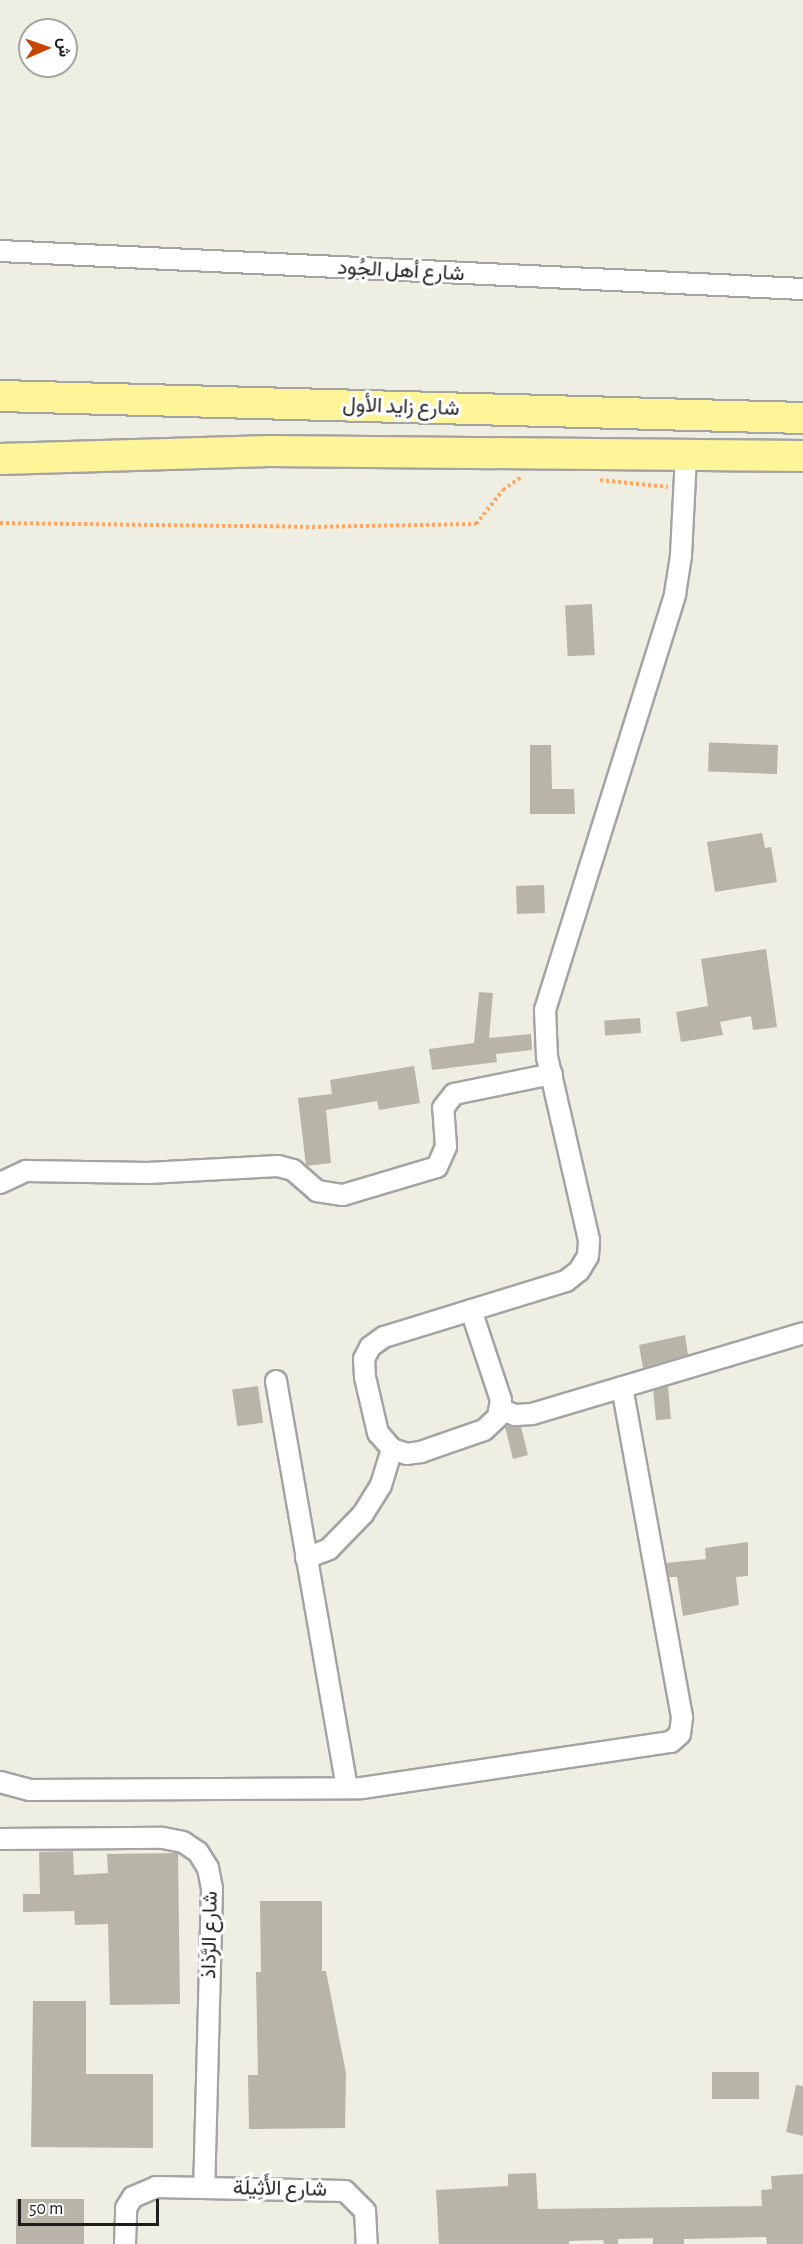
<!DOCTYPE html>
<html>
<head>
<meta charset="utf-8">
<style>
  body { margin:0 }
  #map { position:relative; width:803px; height:2244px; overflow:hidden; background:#eeeee2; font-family:"Alegreya Sans",Vazirmatn,sans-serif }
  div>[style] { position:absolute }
  .building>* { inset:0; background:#b8b4a8; transform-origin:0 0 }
  .path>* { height:4px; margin-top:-2px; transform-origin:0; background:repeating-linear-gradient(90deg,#fda765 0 3px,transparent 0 6px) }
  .roads { filter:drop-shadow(2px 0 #a4a4a4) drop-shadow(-2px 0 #a4a4a4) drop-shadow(0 2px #a4a4a4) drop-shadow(0 -2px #a4a4a4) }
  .street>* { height:20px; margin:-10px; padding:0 10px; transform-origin:10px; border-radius:10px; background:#fff }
  .primary>* { height:30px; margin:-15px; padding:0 15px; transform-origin:15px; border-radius:15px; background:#fef498 }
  span { translate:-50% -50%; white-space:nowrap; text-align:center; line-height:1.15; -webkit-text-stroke:6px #fff; paint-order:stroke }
  .street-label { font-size:21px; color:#1d1d1d }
  .north { position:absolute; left:18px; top:18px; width:60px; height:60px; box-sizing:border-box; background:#fff; border:2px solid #a5a5a5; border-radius:50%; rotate:88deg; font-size:16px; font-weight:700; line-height:24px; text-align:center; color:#1d1d1d }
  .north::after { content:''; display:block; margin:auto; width:21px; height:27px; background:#ca4300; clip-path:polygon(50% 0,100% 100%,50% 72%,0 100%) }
  .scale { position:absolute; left:18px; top:2199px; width:141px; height:27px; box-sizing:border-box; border:3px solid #1d1d1d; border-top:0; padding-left:8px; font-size:18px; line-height:21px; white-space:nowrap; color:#1d1d1d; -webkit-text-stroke:4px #fff; paint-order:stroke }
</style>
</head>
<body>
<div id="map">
  <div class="building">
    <i style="left:592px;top:604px;width:51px;height:27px;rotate:87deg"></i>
    <i style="clip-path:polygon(530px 745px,551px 745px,552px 789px,574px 789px,575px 814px,530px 814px)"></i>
    <i style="left:778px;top:745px;width:29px;height:69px;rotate:92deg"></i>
    <i style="clip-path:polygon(762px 833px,765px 848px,771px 847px,777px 882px,715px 892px,707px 842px)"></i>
    <i style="left:544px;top:885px;width:28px;height:28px;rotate:88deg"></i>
    <i style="clip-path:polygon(766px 949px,777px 1027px,753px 1030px,751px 1016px,720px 1022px,723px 1035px,681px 1042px,676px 1012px,708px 1006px,701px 959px)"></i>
    <i style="clip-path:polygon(479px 992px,493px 993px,489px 1038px,531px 1034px,532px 1050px,496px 1054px,497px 1062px,432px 1070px,429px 1049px,474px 1043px)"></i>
    <i style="left:640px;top:1018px;width:15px;height:36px;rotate:86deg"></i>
    <i style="clip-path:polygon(414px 1066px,420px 1103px,379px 1110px,377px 1101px,326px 1110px,331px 1163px,306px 1166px,298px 1098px,332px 1094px,330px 1080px)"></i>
    <i style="clip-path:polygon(685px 1335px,688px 1355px,643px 1368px,639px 1345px)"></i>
    <i style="left:258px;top:1386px;width:37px;height:26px;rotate:82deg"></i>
    <i style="left:668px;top:1386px;width:33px;height:15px;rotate:85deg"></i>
    <i style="clip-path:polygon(509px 1426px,521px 1427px,528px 1455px,513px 1459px,505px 1427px)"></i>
    <i style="clip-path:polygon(748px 1542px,748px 1576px,736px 1577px,739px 1605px,683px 1616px,677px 1577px,669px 1577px,666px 1563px,706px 1559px,705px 1548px)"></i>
    <i style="clip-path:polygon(73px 1851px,74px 1875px,108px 1873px,107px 1854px,178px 1853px,180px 2004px,110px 2005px,108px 1924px,75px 1925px,74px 1911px,23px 1912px,23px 1894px,40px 1894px,39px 1852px)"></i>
    <i style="clip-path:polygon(260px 1901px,322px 1901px,322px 1971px,326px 1971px,346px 2073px,345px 2128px,249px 2129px,248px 2075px,258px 2075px,256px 1972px,261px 1972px)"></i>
    <i style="clip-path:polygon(33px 2001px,86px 2001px,86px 2074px,153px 2074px,153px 2148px,31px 2147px)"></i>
    <i style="left:712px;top:2072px;width:47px;height:27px"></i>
    <i style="clip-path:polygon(796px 2085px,803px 2086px,803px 2136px,786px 2132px)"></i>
    <i style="clip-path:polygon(536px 2173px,538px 2209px,762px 2206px,761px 2190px,772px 2189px,771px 2176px,803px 2174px,803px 2244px,767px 2244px,766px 2237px,684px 2239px,684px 2244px,653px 2244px,653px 2238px,618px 2239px,618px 2244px,604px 2244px,603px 2240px,569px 2241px,569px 2244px,439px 2244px,436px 2190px,508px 2186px,508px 2174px)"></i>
    <i style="left:16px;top:2199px;width:68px;height:45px"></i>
  </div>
  <div class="path">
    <i style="left:600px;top:480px;width:68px;rotate:5.9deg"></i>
    <i style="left:0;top:523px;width:306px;rotate:0.7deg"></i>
    <i style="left:306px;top:527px;width:170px;rotate:-1deg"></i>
    <i style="left:476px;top:524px;width:43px;rotate:-51.5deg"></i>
    <i style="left:503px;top:490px;width:22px;rotate:-36deg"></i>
  </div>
  <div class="roads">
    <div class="street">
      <i style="left:0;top:251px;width:804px;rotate:2.71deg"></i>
      <i style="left:0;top:1183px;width:29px;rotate:-25deg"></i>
      <i style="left:26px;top:1171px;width:122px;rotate:0.9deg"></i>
      <i style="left:148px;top:1173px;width:130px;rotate:-3.1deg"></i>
      <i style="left:278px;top:1166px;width:16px;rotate:15deg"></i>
      <i style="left:293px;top:1170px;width:32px;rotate:41deg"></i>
      <i style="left:317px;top:1191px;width:26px;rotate:9deg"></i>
      <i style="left:343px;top:1195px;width:98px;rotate:-16.6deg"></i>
      <i style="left:437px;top:1167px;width:22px;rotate:-66deg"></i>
      <i style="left:446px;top:1147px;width:39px;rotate:-94deg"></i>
      <i style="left:443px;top:1108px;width:18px;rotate:-52deg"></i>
      <i style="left:454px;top:1094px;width:100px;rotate:-11.5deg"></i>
      <i style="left:471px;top:1310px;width:95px;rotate:71.6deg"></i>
      <i style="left:501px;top:1400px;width:17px;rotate:100deg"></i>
      <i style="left:498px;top:1417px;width:19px;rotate:137deg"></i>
      <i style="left:484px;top:1430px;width:67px;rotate:160.8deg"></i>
      <i style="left:421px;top:1452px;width:14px;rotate:172deg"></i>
      <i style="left:407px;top:1454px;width:16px;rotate:-162deg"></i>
      <i style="left:392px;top:1449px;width:21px;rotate:-131deg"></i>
      <i style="left:378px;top:1433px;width:57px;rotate:-103.1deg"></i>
      <i style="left:365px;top:1377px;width:18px;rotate:-93deg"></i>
      <i style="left:364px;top:1359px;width:13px;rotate:-63deg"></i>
      <i style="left:370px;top:1347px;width:17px;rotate:-36deg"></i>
      <i style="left:384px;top:1337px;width:190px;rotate:-17.1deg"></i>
      <i style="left:566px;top:1281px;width:16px;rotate:-38deg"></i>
      <i style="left:579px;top:1271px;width:17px;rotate:-59deg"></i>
      <i style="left:588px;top:1256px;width:16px;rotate:-86deg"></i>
      <i style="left:589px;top:1240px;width:188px;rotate:-102.9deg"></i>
      <i style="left:547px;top:1057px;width:47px;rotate:-92.4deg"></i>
      <i style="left:545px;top:1010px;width:436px;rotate:-72.6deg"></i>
      <i style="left:675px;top:594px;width:39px;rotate:-81deg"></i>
      <i style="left:681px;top:555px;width:99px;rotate:-87.1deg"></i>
      <i style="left:276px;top:1381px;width:413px;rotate:80.1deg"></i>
      <i style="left:500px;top:1409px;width:16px;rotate:22deg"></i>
      <i style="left:515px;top:1415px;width:17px;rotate:-3deg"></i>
      <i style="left:532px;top:1414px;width:283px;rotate:-16.6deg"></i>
      <i style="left:306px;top:1558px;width:25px;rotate:-21deg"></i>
      <i style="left:329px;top:1549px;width:49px;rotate:-45.8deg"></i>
      <i style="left:363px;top:1514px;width:34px;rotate:-58deg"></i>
      <i style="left:381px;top:1485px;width:38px;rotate:-73deg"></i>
      <i style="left:0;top:1782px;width:30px;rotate:15deg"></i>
      <i style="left:29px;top:1790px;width:333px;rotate:-0.3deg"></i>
      <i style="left:362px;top:1788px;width:312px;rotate:-8.5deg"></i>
      <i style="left:671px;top:1742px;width:12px;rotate:-42deg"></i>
      <i style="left:680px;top:1734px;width:17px;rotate:-83deg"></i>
      <i style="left:682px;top:1717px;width:335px;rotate:-100.3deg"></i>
      <i style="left:0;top:1839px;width:163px;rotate:-0.4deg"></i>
      <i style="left:163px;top:1838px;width:20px;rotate:11deg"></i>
      <i style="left:183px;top:1842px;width:18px;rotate:34deg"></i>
      <i style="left:198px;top:1852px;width:19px;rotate:58deg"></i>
      <i style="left:208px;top:1868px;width:21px;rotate:79deg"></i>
      <i style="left:212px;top:1889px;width:298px;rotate:91.5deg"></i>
      <i style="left:125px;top:2244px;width:36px;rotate:-88deg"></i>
      <i style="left:126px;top:2208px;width:13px;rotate:-58deg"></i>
      <i style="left:133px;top:2197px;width:25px;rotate:-23deg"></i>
      <i style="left:156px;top:2187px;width:189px;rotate:1.2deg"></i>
      <i style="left:345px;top:2191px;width:28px;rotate:45deg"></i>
      <i style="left:365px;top:2211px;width:33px;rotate:87deg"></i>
    </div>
    <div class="primary">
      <i style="left:0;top:396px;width:803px;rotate:1.57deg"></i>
      <i style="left:0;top:459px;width:270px;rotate:-1.7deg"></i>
      <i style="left:270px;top:451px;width:533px;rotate:0.54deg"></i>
    </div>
  </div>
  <div class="street-label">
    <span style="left:401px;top:271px;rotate:3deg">شارع أهل الجُود</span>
    <span style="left:401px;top:407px;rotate:2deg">شارع زايد الأول</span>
    <span style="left:210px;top:1935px;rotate:-89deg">شارع الرَّذاذ</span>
    <span style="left:280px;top:2189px;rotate:1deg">شارع الأَثِيلَة</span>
  </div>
  <div class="north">ش</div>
  <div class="scale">50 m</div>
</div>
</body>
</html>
